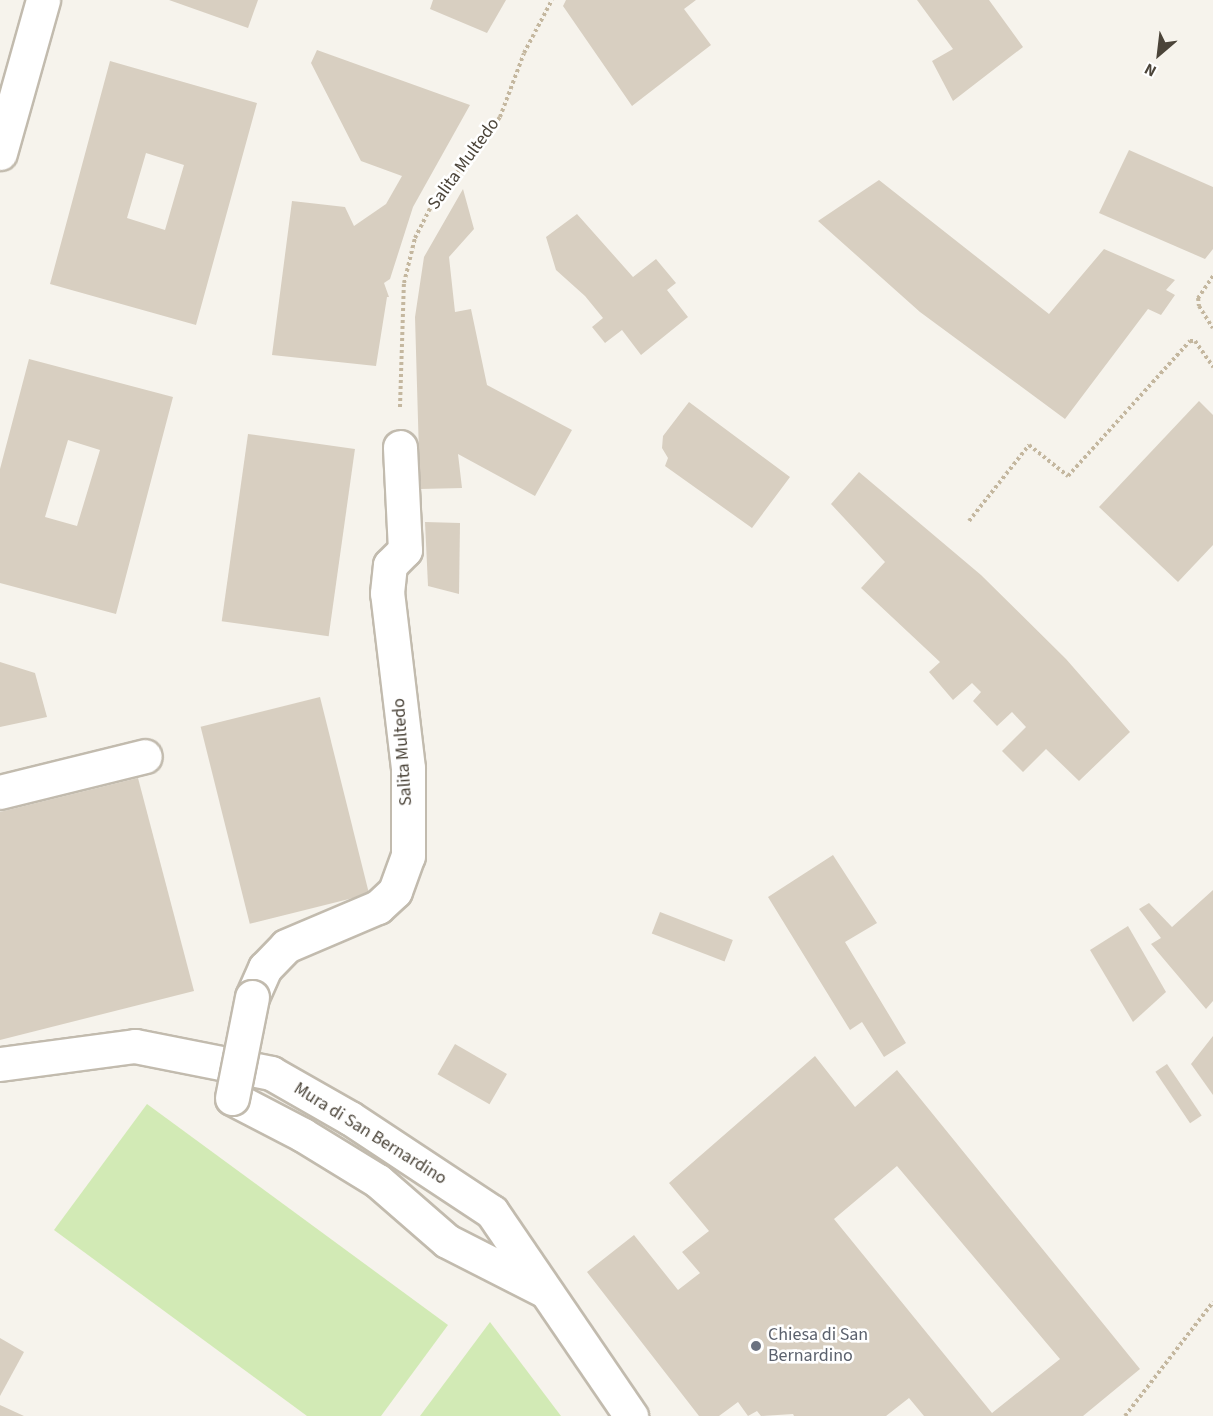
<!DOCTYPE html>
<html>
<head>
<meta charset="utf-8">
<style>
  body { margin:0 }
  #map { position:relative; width:1213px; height:1416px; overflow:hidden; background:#f6f3ec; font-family:"Source Sans 3",sans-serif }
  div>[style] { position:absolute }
  .green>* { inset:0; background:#d2eab5 }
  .building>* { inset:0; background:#d8cfc1; transform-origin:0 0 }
  .path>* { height:4px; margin-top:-2px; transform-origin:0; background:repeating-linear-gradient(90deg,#c4b79f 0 3px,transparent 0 6px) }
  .roads { filter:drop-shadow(2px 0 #c2bbae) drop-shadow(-2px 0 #c2bbae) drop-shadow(0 2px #c2bbae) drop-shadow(0 -2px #c2bbae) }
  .minor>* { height:33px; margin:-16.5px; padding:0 16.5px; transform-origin:16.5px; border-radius:16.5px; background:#fff }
  .bridges { filter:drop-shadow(2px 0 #c2bbae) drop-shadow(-2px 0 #c2bbae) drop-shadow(0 2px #c2bbae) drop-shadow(0 -2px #c2bbae) }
  .minor-bridge>* { height:33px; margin:-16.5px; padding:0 16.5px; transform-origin:16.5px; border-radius:16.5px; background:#fff }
  .dots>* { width:16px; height:16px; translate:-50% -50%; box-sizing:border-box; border:3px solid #fff; border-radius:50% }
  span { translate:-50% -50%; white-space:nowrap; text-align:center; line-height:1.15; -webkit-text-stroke:5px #fff; paint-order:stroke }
  .street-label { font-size:18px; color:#4b4439 }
  .worship-label { font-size:18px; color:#5b616d }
  .left { translate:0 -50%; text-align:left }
  .north { position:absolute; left:1129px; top:24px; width:60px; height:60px; -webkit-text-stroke:4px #fff; paint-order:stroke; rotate:208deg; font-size:16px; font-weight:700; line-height:24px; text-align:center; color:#4b4439 }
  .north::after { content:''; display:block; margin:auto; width:21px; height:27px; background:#4b4439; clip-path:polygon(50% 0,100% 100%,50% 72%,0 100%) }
</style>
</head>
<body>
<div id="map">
  <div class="green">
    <i style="clip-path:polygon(147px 1104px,448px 1325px,381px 1416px,307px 1416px,54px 1230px)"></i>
    <i style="clip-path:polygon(490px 1322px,561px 1416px,420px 1416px)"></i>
  </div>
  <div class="building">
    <i style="clip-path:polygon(169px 0,258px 0,248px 28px)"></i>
    <i style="clip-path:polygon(433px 0,506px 0,487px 33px,430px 9px)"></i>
    <i style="clip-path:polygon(566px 0,696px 0,684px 9px,711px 45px,632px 106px,563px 6px)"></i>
    <i style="clip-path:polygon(917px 0,989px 0,1023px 47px,953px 101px,932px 61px,953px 49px)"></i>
    <i style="clip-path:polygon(317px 50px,470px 105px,413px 207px,390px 279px,384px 283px,389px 297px,387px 297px,376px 366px,272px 355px,292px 201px,345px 207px,354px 226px,386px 204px,402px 176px,361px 161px,311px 63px)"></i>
    <i style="clip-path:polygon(evenodd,110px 61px,257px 103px,196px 325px,50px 284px,110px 61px,146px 153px,184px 165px,165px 230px,127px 218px,146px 153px)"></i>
    <i style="clip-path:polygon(1129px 150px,1213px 187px,1213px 249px,1205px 259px,1099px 213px)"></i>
    <i style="clip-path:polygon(879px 180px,1049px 314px,1104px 249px,1175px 280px,1166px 290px,1175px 295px,1161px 315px,1148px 309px,1065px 419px,920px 312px,818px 221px)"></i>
    <i style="clip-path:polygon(463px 189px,474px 229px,449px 257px,455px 312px,471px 309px,487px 385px,572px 430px,535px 496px,458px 454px,462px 488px,420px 489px,415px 317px,424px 257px)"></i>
    <i style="clip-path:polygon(577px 214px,633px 277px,656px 259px,676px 283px,667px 290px,688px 317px,641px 355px,622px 330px,605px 343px,592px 327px,603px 318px,585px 296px,556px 270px,546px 237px)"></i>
    <i style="clip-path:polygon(evenodd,29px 359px,173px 397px,116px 614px,0 583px,0 469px,29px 359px,68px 440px,100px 450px,77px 526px,45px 517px,68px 440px)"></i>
    <i style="clip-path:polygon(1199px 401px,1213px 415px,1213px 545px,1178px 582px,1099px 507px)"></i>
    <i style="clip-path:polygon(689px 402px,790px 477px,752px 528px,665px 466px,668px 458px,662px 448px,663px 436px)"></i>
    <i style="left:248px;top:434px;width:108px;height:189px;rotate:8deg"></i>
    <i style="clip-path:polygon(859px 472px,981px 575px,1066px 659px,1130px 732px,1079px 781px,1046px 749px,1023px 772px,1002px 751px,1026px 727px,1012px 712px,997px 726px,973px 701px,981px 692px,972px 683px,953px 700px,929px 672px,940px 662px,861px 588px,885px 562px,831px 504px)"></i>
    <i style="clip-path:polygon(425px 522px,460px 523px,459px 594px,428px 586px)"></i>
    <i style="clip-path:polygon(0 662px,35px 673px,47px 717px,0 727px)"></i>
    <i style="left:320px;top:697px;width:203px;height:123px;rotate:76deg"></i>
    <i style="clip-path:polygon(138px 778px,194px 991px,0 1040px,0 812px)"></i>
    <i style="clip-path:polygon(833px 855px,877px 923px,845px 942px,906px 1043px,884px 1057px,862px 1022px,850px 1030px,768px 897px)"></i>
    <i style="clip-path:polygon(1213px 890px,1213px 1001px,1206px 1009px,1151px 944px,1161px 938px,1139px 909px,1149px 903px,1172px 927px)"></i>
    <i style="left:660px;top:912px;width:78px;height:23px;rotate:21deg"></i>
    <i style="clip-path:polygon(1128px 926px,1166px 992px,1133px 1022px,1090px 950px)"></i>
    <i style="clip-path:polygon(1213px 1036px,1213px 1095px,1191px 1064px)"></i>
    <i style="left:455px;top:1044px;width:60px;height:35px;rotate:30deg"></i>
    <i style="clip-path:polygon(evenodd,815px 1056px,855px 1107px,897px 1070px,1140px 1369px,1083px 1416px,924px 1416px,909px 1398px,886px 1416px,794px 1416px,793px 1414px,761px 1416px,757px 1411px,748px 1416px,738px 1402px,719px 1416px,699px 1416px,587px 1272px,634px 1235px,678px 1290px,700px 1273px,682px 1252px,709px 1231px,669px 1183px,815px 1056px,897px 1166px,1060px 1359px,992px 1413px,834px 1219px,897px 1166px)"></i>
    <i style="left:1167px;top:1064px;width:62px;height:14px;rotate:56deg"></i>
    <i style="clip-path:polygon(0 1338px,24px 1352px,0 1396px)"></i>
    <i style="clip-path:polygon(0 1405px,24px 1416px,0 1416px)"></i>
  </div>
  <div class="path">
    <i style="left:1213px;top:276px;width:27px;rotate:124deg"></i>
    <i style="left:1198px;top:298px;width:8px;rotate:83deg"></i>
    <i style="left:1199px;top:306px;width:26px;rotate:58deg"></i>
    <i style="left:400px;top:407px;width:124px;rotate:-88.2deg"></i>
    <i style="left:404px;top:283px;width:46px;rotate:-76.3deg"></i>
    <i style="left:415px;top:238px;width:37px;rotate:-63deg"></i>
    <i style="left:432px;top:205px;width:111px;rotate:-52.3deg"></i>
    <i style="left:500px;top:117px;width:68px;rotate:-69.4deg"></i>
    <i style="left:524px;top:53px;width:60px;rotate:-62.2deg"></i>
    <i style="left:969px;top:521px;width:97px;rotate:-51.7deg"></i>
    <i style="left:1029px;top:445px;width:50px;rotate:38.5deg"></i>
    <i style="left:1068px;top:476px;width:182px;rotate:-47.9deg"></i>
    <i style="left:1190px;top:341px;width:5px"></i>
    <i style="left:1195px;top:341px;width:32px;rotate:55deg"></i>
    <i style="left:1125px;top:1416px;width:144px;rotate:-52.3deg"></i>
  </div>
  <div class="roads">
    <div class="minor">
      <i style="left:0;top:153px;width:159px;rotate:-74.3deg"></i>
      <i style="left:0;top:792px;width:149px;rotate:-13.9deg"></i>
      <i style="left:252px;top:997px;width:32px;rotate:-66deg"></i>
      <i style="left:265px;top:968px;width:30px;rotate:-46deg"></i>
      <i style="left:286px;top:946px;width:100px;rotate:-23deg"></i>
      <i style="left:378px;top:907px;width:23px;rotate:-43deg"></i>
      <i style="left:395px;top:891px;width:37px;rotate:-70deg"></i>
      <i style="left:408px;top:856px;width:88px;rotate:-90deg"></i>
      <i style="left:408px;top:768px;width:176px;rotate:-96.8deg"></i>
      <i style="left:387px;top:593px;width:28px;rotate:-84deg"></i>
      <i style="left:390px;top:565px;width:21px;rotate:-45deg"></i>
      <i style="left:405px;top:550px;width:103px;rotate:-92.8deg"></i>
      <i style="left:0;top:1064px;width:136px;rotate:-7.6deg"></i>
      <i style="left:135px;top:1046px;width:139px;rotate:11.2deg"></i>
      <i style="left:271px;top:1073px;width:91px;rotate:29.7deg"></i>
      <i style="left:350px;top:1118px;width:170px;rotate:33.5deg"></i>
      <i style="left:492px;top:1212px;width:247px;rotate:55.7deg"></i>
      <i style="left:232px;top:1098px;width:80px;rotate:27.5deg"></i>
      <i style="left:303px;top:1135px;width:88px;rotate:31.5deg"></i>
      <i style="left:378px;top:1181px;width:91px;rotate:41deg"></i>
      <i style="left:447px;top:1241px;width:108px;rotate:27deg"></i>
    </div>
  </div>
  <div class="bridges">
    <div class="minor-bridge">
      <i style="left:232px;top:1098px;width:103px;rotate:-78.8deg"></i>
    </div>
  </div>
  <div class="dots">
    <i style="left:756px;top:1346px;background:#6b7280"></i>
  </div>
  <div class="street-label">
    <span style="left:464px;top:164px;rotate:-54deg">Salita Multedo</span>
    <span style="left:403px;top:752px;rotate:-94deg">Salita Multedo</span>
    <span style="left:370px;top:1134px;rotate:32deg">Mura di San Bernardino</span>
  </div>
  <div class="worship-label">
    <span class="left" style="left:768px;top:1346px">Chiesa di San<br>Bernardino</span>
  </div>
  <div class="north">N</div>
</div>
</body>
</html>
